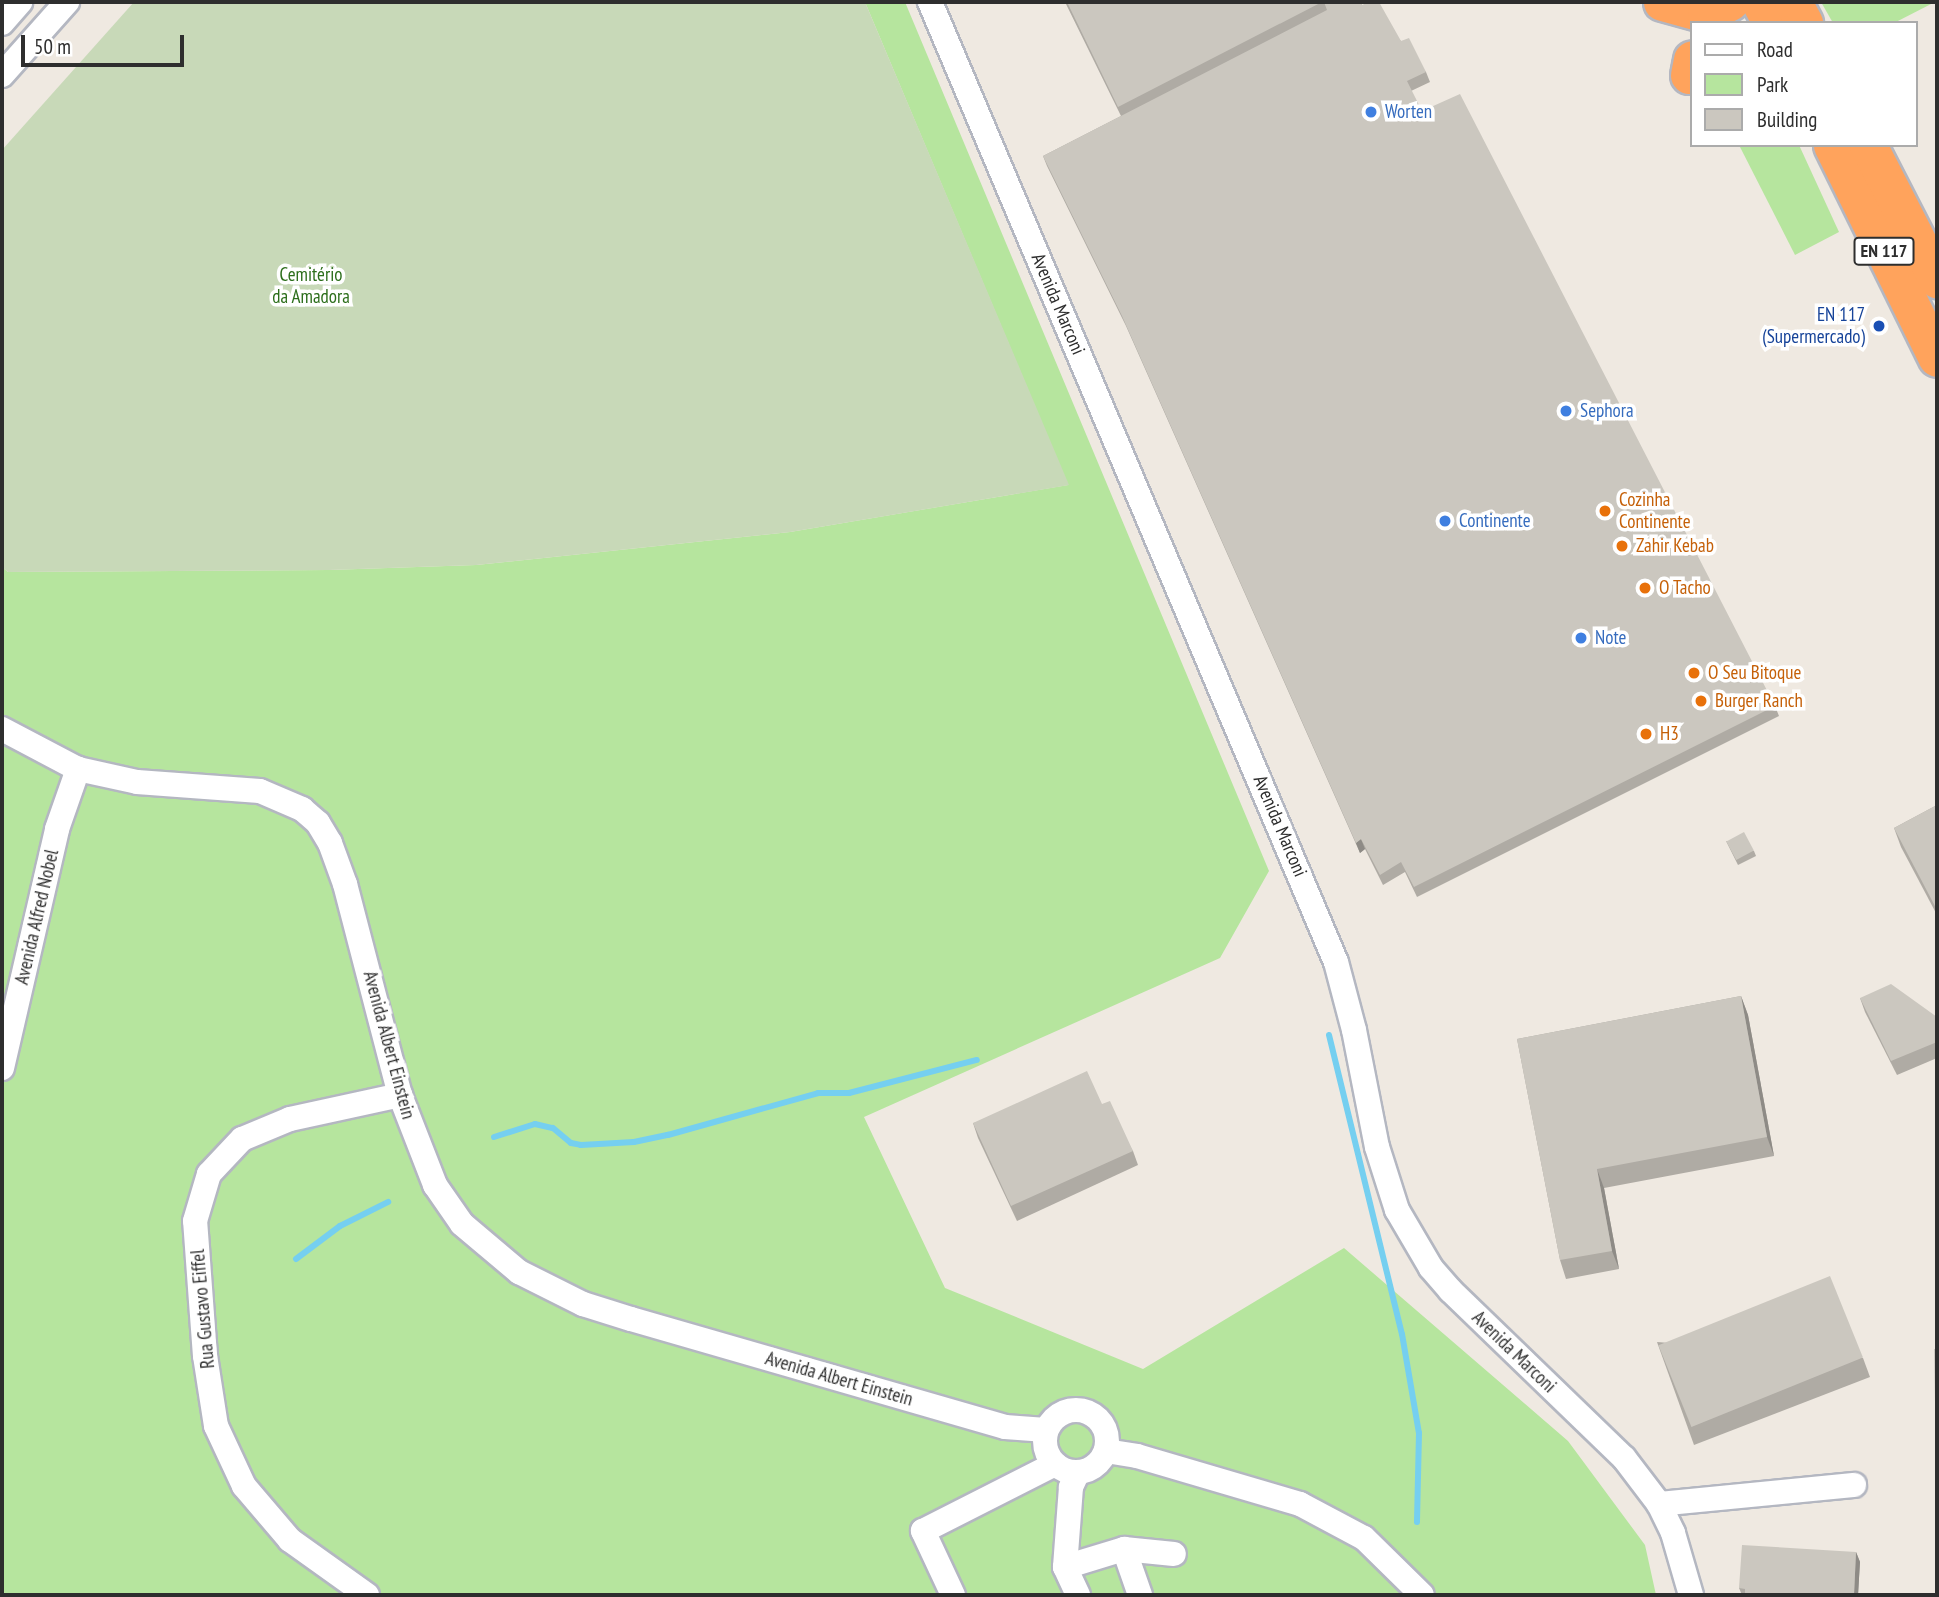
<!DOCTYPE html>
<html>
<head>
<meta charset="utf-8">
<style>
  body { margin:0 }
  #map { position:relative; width:1939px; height:1597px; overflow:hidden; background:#efe9e1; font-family:"PT Sans Narrow",sans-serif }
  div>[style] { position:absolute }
  .green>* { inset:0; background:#b6e59e }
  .cemetery>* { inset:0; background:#c8d9b8 }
  .stream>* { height:6px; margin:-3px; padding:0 3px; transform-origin:3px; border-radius:3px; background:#75cff0 }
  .roads { filter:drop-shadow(2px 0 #b4b7c1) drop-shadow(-2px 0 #b4b7c1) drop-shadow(0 2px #b4b7c1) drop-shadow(0 -2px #b4b7c1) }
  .minor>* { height:24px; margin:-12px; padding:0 12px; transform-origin:12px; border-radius:12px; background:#fff }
  .minor>.ring { margin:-12px; padding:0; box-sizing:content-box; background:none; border:24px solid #fff; border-radius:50% }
  .highway>* { height:37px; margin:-18.5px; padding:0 18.5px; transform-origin:18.5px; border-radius:18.5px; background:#ffa35c }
  .wall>* { inset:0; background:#afaba4 }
  .shaded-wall>* { inset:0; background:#8e8b86 }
  .building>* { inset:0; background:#cbc7bf; transform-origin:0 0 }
  .dots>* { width:19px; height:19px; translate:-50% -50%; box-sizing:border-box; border:4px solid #fff; border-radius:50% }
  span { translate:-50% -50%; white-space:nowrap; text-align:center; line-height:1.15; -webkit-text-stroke:7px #fff; paint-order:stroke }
  .shield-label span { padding:2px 5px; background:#fff; border:2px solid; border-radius:5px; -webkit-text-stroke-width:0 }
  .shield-label { font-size:18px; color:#2e2e2e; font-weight:700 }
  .shop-label { font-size:19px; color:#366cbe }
  .left { translate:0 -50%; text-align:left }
  .park-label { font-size:19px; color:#2c6e1b }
  .street-label { font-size:19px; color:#2e2e2e }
  .transit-label { font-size:19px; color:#164399 }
  .right { translate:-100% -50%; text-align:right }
  .food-label { font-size:19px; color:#c56008 }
  .frame { position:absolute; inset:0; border:4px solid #2e2e2e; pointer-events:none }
  .legend { position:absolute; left:1690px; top:21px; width:228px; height:126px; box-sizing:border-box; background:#fff; border:2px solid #ababab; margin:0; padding:9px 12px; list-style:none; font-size:21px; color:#2e2e2e }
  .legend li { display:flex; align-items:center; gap:14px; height:35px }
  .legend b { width:35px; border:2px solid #ababab }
  .scale { position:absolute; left:21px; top:35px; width:163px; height:32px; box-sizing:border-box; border:4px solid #2e2e2e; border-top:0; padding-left:9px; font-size:21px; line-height:24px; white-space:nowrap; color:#2e2e2e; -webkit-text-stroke:5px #fff; paint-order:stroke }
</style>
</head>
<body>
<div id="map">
  <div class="green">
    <i style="clip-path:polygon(865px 2px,905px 2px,1269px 871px,1220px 958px,864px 1117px,945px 1288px,1143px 1369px,1344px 1248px,1568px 1441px,1645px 1545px,1656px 1595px,2px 1595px,2px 567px,8px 572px,329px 570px,476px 565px,790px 532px,1068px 485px)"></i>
    <i style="clip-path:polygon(1821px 2px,1935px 2px,1894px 23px,1833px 23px)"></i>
    <i style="clip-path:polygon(1739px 145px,1799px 145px,1839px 232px,1795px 255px)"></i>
  </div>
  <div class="cemetery">
    <i style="clip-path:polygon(134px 2px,865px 2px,1069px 485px,790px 532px,476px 565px,329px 570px,8px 572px,2px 567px,2px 150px)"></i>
  </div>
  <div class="stream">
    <i style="left:1329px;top:1035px;width:308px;rotate:76.3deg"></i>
    <i style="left:1402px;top:1334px;width:100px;rotate:80.3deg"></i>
    <i style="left:1419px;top:1433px;width:89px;rotate:91.3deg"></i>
    <i style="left:494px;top:1137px;width:43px;rotate:-17.6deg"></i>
    <i style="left:535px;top:1124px;width:18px;rotate:13deg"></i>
    <i style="left:553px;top:1128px;width:23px;rotate:40deg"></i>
    <i style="left:571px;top:1143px;width:10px;rotate:11deg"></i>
    <i style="left:581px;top:1145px;width:53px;rotate:-3.2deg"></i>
    <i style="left:634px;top:1142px;width:35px;rotate:-12deg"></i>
    <i style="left:668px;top:1135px;width:156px;rotate:-15.6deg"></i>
    <i style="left:818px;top:1093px;width:31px"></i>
    <i style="left:849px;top:1093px;width:132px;rotate:-14.5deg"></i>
    <i style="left:296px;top:1259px;width:55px;rotate:-36.9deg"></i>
    <i style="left:340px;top:1226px;width:54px;rotate:-26.6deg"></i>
  </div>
  <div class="roads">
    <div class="minor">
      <i style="left:930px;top:2px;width:1042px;rotate:67.08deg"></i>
      <i style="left:1336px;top:962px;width:70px;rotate:75.2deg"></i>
      <i style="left:1354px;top:1030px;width:119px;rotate:78.9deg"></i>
      <i style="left:1377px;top:1147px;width:66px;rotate:72.4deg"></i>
      <i style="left:1397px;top:1210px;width:67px;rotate:59.6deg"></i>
      <i style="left:1431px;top:1268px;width:30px;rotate:49deg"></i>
      <i style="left:1451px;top:1291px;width:240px;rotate:44deg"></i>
      <i style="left:1624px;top:1458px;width:58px;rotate:52.7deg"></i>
      <i style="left:1659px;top:1504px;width:32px;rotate:64deg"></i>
      <i style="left:1673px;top:1533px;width:65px;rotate:73.8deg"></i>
      <i style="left:2px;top:23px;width:28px;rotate:-49deg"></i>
      <i style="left:2px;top:75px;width:98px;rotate:-48.3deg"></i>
      <i style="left:2px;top:729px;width:86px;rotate:27.8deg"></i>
      <i style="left:78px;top:769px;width:60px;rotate:12.4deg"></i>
      <i style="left:137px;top:782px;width:123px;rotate:4.2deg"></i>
      <i style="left:260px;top:791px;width:46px;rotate:23.2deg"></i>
      <i style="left:302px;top:809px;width:21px;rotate:41deg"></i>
      <i style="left:318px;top:823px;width:23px;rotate:59deg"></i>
      <i style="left:330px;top:843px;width:44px;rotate:69.9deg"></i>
      <i style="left:345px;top:884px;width:218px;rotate:75.4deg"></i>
      <i style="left:400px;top:1095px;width:97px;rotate:68.7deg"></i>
      <i style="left:435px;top:1185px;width:47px;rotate:55.3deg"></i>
      <i style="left:462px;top:1224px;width:75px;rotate:40.1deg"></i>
      <i style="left:519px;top:1272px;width:72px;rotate:26.6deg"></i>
      <i style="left:583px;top:1304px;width:50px;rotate:17.4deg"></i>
      <i style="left:631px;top:1319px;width:389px;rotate:16.1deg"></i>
      <i style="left:1005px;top:1427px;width:41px;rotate:4.2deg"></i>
      <i style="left:2px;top:1068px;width:245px;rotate:-77deg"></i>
      <i style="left:57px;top:829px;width:64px;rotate:-70.7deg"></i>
      <i class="ring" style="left:1045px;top:1410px;width:38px;height:38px"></i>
      <i style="left:1106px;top:1451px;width:31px;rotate:9deg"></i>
      <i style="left:1137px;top:1456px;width:170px;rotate:16.4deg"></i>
      <i style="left:1300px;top:1504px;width:72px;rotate:28deg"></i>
      <i style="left:1364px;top:1538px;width:81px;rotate:44.5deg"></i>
      <i style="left:1078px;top:1472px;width:17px;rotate:115deg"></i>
      <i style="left:1071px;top:1487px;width:80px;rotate:94.3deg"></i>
      <i style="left:1065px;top:1567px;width:31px;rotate:65deg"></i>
      <i style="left:1659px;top:1504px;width:196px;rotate:-5.6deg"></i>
      <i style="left:1124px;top:1549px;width:49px;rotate:70.8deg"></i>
      <i style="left:1065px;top:1567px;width:62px;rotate:-17deg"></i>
      <i style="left:1124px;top:1549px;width:50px;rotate:5.7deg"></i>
      <i style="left:367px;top:1595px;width:95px;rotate:-144.5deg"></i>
      <i style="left:290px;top:1540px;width:71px;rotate:-130.4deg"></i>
      <i style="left:244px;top:1486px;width:66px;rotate:-115deg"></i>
      <i style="left:216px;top:1426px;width:71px;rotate:-98.9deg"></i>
      <i style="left:205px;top:1356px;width:135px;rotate:-94.2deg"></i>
      <i style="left:195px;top:1221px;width:49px;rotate:-73.4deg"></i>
      <i style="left:209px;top:1174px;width:48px;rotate:-46.7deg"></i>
      <i style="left:242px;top:1139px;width:52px;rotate:-22.6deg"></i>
      <i style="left:290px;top:1119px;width:113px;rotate:-12.3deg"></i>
      <i style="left:953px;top:1595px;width:71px;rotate:-115.1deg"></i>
      <i style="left:923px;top:1531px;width:148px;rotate:-26.9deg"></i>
    </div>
    <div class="highway">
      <i style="left:1662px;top:2px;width:46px;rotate:15.3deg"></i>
      <i style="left:1706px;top:14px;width:27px;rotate:-27deg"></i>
      <i style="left:1760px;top:2px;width:24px;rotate:62deg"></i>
      <i style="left:1793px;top:2px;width:24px;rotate:62deg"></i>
      <i style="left:1689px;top:75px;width:16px;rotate:-79deg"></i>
      <i style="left:1832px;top:145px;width:237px;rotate:63.8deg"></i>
      <i style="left:1868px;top:145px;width:151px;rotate:62.8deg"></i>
    </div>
  </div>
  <div class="wall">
    <i style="clip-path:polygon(1065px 2px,1360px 2px,1362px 5px,1401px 41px,1426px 72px,1430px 82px,1411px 91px,1422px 111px,1775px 706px,1779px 716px,1417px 897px,1405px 872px,1383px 885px,1365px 849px,1360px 853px,1126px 326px,1047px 166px,1043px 156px,1121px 116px)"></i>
    <i style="clip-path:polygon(1937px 805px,1937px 915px,1901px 847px,1894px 828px)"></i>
    <i style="clip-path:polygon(1726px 841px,1754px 851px,1756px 856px,1738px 865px)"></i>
    <i style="clip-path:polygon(1741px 996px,1748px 1015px,1774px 1156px,1604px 1188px,1619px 1269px,1566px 1279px,1560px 1260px,1517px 1039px)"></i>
    <i style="clip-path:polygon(1860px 998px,1937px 1017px,1937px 1058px,1897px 1075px,1865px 1012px)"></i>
    <i style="clip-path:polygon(1102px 1104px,1133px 1151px,1138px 1165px,1017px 1221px,978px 1138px,973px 1123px)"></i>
    <i style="clip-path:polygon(1657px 1342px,1863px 1358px,1870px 1377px,1694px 1445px)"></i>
    <i style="clip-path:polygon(1856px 1552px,1860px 1562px,1858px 1595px,1742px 1595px,1739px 1588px)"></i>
  </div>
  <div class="shaded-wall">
    <i style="clip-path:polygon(1361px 839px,1365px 849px,1360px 853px,1356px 843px)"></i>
    <i style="clip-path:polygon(1741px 996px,1748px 1015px,1774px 1156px,1767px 1137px)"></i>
    <i style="clip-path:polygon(1597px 1169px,1604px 1188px,1619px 1269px,1612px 1251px)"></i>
    <i style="clip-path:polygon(1856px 1552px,1860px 1562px,1858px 1595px,1854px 1595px)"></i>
  </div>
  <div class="building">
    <i style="clip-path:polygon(1067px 2px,1322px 2px,1118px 107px)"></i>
    <i style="clip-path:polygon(1324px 2px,1360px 2px,1362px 5px,1369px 2px,1379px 2px,1401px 41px,1409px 38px,1426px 72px,1407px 81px,1422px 111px,1460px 94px,1775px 706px,1414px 887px,1401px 862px,1380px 875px,1361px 839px,1356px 843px,1122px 316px,1043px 156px,1327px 10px)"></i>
    <i style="clip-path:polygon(1937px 805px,1937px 910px,1894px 828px)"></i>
    <i style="left:1744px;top:832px;width:21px;height:20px;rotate:62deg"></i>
    <i style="clip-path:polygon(1891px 984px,1937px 1017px,1937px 1042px,1891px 1061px,1860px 998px)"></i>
    <i style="clip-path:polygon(1741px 996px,1767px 1137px,1597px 1169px,1612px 1251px,1560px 1260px,1517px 1039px)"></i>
    <i style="clip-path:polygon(1087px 1071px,1102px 1104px,1110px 1101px,1133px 1151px,1011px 1206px,973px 1123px)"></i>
    <i style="left:1830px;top:1276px;width:88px;height:185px;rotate:68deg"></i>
    <i style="clip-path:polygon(1934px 1349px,1937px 1349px,1937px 1402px,1935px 1402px)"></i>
    <i style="clip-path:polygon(1742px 1545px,1856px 1552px,1854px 1595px,1745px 1595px,1745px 1589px,1739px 1588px)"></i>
  </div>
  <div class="dots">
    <i style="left:1371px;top:112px;background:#3f7fe0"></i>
    <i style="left:1879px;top:326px;background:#1a4fb4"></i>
    <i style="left:1566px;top:411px;background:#3f7fe0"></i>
    <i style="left:1605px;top:511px;background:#e8710a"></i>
    <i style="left:1445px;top:521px;background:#3f7fe0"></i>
    <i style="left:1622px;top:546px;background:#e8710a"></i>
    <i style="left:1645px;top:588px;background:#e8710a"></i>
    <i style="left:1581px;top:638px;background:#3f7fe0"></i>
    <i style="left:1694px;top:673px;background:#e8710a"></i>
    <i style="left:1701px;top:701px;background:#e8710a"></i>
    <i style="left:1646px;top:734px;background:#e8710a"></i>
  </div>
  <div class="shield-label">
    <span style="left:1884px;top:251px">EN 117</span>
  </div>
  <div class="shop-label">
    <span class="left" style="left:1385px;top:112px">Worten</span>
    <span class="left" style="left:1580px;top:411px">Sephora</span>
    <span class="left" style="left:1459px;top:521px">Continente</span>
    <span class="left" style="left:1595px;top:638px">Note</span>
  </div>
  <div class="park-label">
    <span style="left:311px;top:286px">Cemitério<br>da Amadora</span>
  </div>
  <div class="street-label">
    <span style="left:1058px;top:304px;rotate:67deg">Avenida Marconi</span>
    <span style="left:1280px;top:826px;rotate:67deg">Avenida Marconi</span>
    <span style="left:37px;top:917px;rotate:-77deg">Avenida Alfred Nobel</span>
    <span style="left:389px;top:1045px;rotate:75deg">Avenida Albert Einstein</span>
    <span style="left:203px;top:1309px;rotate:-95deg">Rua Gustavo Eiffel</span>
    <span style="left:1514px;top:1352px;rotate:44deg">Avenida Marconi</span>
    <span style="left:839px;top:1379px;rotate:16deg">Avenida Albert Einstein</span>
  </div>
  <div class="transit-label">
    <span class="right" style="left:1865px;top:326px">EN 117<br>(Supermercado)</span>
  </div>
  <div class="food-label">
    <span class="left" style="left:1619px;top:511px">Cozinha<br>Continente</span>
    <span class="left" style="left:1636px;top:546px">Zahir Kebab</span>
    <span class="left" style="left:1659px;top:588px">O Tacho</span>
    <span class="left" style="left:1708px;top:673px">O Seu Bitoque</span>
    <span class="left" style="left:1715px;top:701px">Burger Ranch</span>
    <span class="left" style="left:1660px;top:734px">H3</span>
  </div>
  <div class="frame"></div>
  <ul class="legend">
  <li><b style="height:9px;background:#fff"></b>Road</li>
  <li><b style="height:19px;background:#b6e59e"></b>Park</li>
  <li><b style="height:19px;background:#cbc7bf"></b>Building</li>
  </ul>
  <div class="scale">50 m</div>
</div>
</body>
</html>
